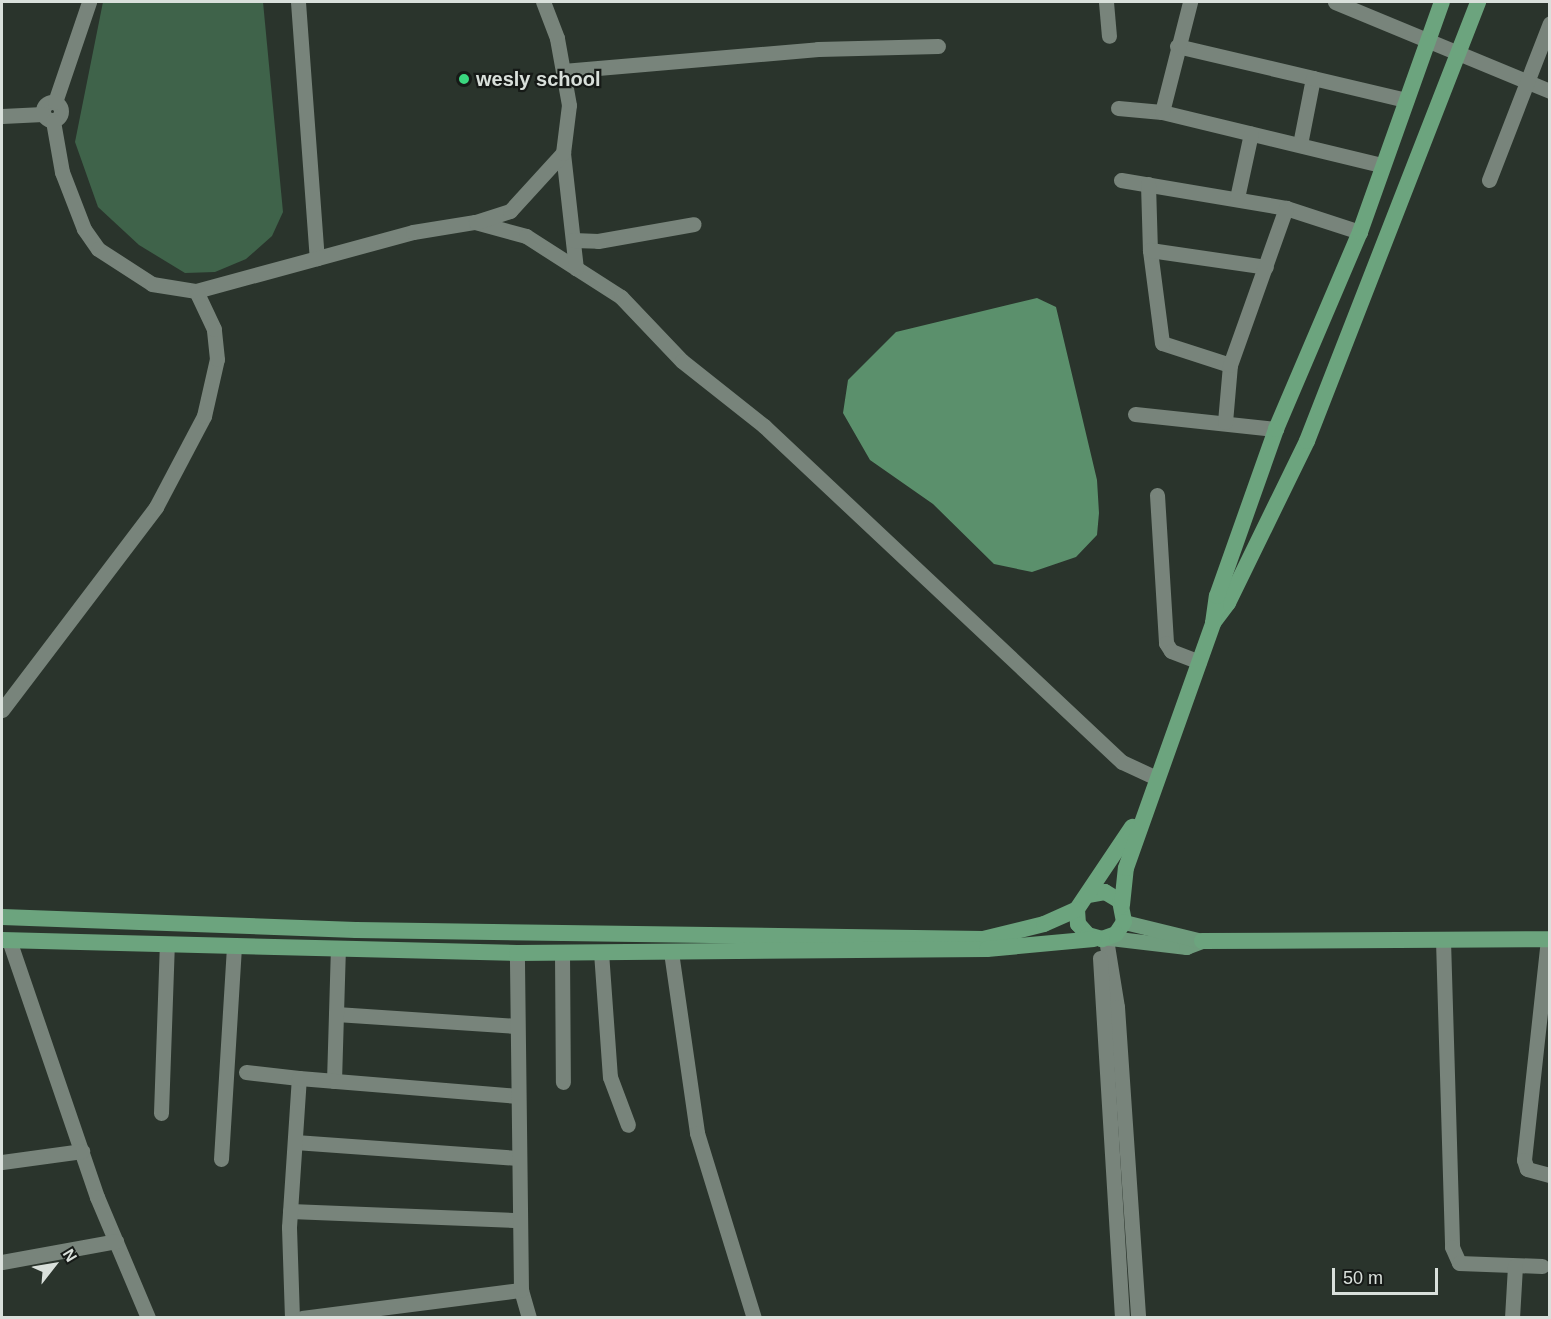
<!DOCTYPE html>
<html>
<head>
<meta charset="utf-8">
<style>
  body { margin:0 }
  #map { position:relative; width:1551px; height:1319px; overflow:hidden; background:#2a342c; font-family:Helvetica,sans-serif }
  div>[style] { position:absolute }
  .green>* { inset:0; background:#3f634a }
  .water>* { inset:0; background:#5b906c }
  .minor>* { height:15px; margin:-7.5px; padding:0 7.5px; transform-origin:7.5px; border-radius:7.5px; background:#78847b }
  .minor>.ring { margin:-7.5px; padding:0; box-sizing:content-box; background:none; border:15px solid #78847b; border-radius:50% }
  .primary>* { height:15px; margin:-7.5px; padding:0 7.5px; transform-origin:7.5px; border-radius:7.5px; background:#6f9c7d }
  .trunk>* { height:16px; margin:-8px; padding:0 8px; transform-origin:8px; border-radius:8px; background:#6ca47e }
  .dots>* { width:16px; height:16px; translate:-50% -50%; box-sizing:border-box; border:3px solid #161a17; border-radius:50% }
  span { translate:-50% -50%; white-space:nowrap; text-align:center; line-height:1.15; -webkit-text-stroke:4.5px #161a17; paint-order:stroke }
  .poi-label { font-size:20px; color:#d9e0db; font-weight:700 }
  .left { translate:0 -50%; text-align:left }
  .frame { position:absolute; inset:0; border:3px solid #d9e0db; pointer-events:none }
  .north { position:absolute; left:24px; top:1235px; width:60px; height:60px; -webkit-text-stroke:4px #161a17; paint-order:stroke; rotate:59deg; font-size:16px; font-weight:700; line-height:24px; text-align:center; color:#d9e0db }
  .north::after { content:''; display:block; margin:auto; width:21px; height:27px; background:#d9e0db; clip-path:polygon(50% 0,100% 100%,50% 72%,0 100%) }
  .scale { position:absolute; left:1332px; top:1268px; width:106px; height:27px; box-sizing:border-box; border:3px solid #d9e0db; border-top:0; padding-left:8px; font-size:18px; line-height:21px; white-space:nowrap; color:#d9e0db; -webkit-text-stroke:4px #161a17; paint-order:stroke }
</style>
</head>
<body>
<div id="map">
  <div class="green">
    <i style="clip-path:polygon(103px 2px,263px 2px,283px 212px,272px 236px,246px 259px,215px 272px,185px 273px,139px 245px,98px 207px,75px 142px)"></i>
  </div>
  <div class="water">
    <i style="clip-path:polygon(1037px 298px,1056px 307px,1097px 480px,1099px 513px,1097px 535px,1076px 557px,1032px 572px,994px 564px,933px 504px,870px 460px,843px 413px,848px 380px,896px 332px)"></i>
  </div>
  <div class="minor">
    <i style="left:298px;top:2px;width:257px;rotate:85.8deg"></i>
    <i style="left:1106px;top:2px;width:34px;rotate:85deg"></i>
    <i style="left:1335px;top:2px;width:233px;rotate:22.5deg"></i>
    <i style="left:1177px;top:46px;width:140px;rotate:13.2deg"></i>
    <i style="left:1313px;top:78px;width:67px;rotate:101.1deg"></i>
    <i style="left:563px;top:71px;width:256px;rotate:-4.9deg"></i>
    <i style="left:818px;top:49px;width:120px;rotate:-1.4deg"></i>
    <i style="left:1313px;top:78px;width:96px;rotate:13.3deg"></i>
    <i class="ring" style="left:43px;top:102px;width:3px;height:3px"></i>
    <i style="left:55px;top:102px;width:106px;rotate:-71.2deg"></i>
    <i style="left:1118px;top:108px;width:44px;rotate:5.2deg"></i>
    <i style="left:1162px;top:112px;width:225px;rotate:13.6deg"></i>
    <i style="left:1162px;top:112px;width:114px;rotate:-75.7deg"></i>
    <i style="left:2px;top:116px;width:41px;rotate:-2.8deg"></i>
    <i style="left:53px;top:121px;width:52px;rotate:80deg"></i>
    <i style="left:62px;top:172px;width:61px;rotate:68.9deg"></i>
    <i style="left:84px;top:229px;width:24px;rotate:55deg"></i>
    <i style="left:98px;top:249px;width:64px;rotate:32.9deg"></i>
    <i style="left:152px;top:284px;width:45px;rotate:9deg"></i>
    <i style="left:196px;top:291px;width:225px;rotate:-15.2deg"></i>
    <i style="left:413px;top:232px;width:63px;rotate:-9.2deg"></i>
    <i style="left:475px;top:222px;width:53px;rotate:15.4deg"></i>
    <i style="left:526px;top:236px;width:113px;rotate:32.7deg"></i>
    <i style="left:621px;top:297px;width:88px;rotate:46.4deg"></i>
    <i style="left:682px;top:361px;width:105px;rotate:38.4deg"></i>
    <i style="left:764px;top:426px;width:491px;rotate:43.2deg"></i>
    <i style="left:1122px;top:762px;width:38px;rotate:25deg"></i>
    <i style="left:563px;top:153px;width:116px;rotate:83.6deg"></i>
    <i style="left:1121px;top:180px;width:167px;rotate:9.6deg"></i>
    <i style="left:1286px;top:208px;width:78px;rotate:18deg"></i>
    <i style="left:1489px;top:180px;width:168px;rotate:-68.8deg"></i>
    <i style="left:1148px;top:184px;width:66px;rotate:88.3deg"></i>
    <i style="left:1237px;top:198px;width:66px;rotate:-77.8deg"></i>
    <i style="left:476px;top:222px;width:36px;rotate:-18deg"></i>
    <i style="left:510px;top:211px;width:79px;rotate:-47.6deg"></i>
    <i style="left:563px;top:153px;width:48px;rotate:-82.9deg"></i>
    <i style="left:569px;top:105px;width:68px;rotate:-100.2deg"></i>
    <i style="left:557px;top:38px;width:39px;rotate:-111deg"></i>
    <i style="left:573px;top:240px;width:25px;rotate:2deg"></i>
    <i style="left:598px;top:241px;width:97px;rotate:-10deg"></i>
    <i style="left:1230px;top:365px;width:71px;rotate:-162.1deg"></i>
    <i style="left:1162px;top:343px;width:94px;rotate:-97.4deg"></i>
    <i style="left:1150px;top:250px;width:117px;rotate:8.3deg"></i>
    <i style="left:1135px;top:414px;width:142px;rotate:6.1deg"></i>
    <i style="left:1225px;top:422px;width:57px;rotate:-85deg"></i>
    <i style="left:1230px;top:365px;width:167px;rotate:-70.4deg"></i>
    <i style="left:1157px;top:495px;width:148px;rotate:86.5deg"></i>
    <i style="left:1166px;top:643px;width:9px;rotate:58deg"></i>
    <i style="left:1171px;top:651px;width:30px;rotate:21deg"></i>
    <i style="left:2px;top:710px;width:255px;rotate:-52.8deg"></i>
    <i style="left:156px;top:507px;width:103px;rotate:-62.2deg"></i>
    <i style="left:204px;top:416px;width:58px;rotate:-77.2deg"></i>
    <i style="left:217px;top:359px;width:30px;rotate:-96deg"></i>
    <i style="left:214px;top:329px;width:42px;rotate:-115.3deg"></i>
    <i style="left:1106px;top:939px;width:69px;rotate:80.8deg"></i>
    <i style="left:1117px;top:1007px;width:312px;rotate:86.1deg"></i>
    <i style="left:1548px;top:939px;width:222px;rotate:96.2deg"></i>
    <i style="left:1524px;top:1160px;width:9px;rotate:72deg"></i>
    <i style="left:1527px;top:1169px;width:24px;rotate:15deg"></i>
    <i style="left:9px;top:940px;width:272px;rotate:71.1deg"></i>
    <i style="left:97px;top:1197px;width:131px;rotate:67.1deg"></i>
    <i style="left:1443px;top:940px;width:307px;rotate:88.3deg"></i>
    <i style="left:1452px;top:1247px;width:17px;rotate:66deg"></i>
    <i style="left:1459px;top:1263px;width:83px;rotate:2.1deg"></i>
    <i style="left:601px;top:952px;width:125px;rotate:85.9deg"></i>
    <i style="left:610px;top:1077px;width:51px;rotate:69.4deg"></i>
    <i style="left:671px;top:952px;width:183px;rotate:81.8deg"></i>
    <i style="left:697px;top:1133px;width:194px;rotate:72.9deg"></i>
    <i style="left:562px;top:953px;width:129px;rotate:89.6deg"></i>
    <i style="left:1100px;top:958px;width:361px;rotate:86.5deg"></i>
    <i style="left:336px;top:1014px;width:181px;rotate:3.8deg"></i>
    <i style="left:246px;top:1072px;width:53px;rotate:6.5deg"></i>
    <i style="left:334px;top:1081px;width:131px;rotate:-88.3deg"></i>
    <i style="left:161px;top:1113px;width:169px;rotate:-88deg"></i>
    <i style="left:295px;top:1142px;width:224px;rotate:4.1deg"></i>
    <i style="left:221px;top:1159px;width:214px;rotate:-86.5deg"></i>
    <i style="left:2px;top:1162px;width:81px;rotate:-7.8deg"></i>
    <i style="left:290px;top:1211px;width:229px;rotate:2.3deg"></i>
    <i style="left:2px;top:1262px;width:116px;rotate:-10.4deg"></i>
    <i style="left:521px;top:1290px;width:29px;rotate:74deg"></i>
    <i style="left:292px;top:1318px;width:91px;rotate:-91.9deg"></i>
    <i style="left:289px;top:1227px;width:149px;rotate:-86.2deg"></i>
    <i style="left:299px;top:1078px;width:218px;rotate:4.7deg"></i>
    <i style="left:302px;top:1318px;width:221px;rotate:-7.3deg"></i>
    <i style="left:521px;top:1290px;width:337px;rotate:-90.7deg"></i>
    <i style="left:1512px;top:1318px;width:52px;rotate:-86.7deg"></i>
  </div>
  <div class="primary">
    <i style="left:1110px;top:938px;width:77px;rotate:6.8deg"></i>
    <i style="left:1186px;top:947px;width:17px;rotate:-21deg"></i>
    <i style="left:1202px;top:941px;width:80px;rotate:-166.3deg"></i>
  </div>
  <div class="trunk">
    <i style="left:1213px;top:623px;width:25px;rotate:-53deg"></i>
    <i style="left:1228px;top:603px;width:180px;rotate:-64deg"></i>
    <i style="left:1307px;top:441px;width:471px;rotate:-68.7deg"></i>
    <i style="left:1088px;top:895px;width:17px;rotate:-10deg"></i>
    <i style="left:1105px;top:892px;width:17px;rotate:31deg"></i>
    <i style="left:1120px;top:901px;width:21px;rotate:79deg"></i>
    <i style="left:1124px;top:922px;width:14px;rotate:124deg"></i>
    <i style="left:1116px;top:934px;width:15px;rotate:160deg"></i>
    <i style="left:1102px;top:939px;width:15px;rotate:-164deg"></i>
    <i style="left:1088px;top:935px;width:15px;rotate:-132deg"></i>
    <i style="left:1078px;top:924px;width:15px;rotate:-94deg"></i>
    <i style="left:1077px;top:909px;width:99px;rotate:-56.1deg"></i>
    <i style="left:1122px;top:905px;width:37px;rotate:-84deg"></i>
    <i style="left:1126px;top:868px;width:260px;rotate:-70.4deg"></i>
    <i style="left:1213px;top:623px;width:27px;rotate:-82deg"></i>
    <i style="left:1217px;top:596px;width:177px;rotate:-70.5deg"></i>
    <i style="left:1276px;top:429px;width:214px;rotate:-66.9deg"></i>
    <i style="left:1360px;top:232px;width:244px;rotate:-70.4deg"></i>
    <i style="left:2px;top:917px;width:354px;rotate:2.1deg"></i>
    <i style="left:356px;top:930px;width:627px;rotate:0.82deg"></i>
    <i style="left:983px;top:939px;width:63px;rotate:-13.8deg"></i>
    <i style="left:1044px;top:924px;width:36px;rotate:-24deg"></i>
    <i style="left:2px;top:940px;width:515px;rotate:1.45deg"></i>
    <i style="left:517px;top:953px;width:470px;rotate:-0.5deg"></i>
    <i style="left:987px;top:949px;width:107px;rotate:-5.3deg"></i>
    <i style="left:1202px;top:941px;width:348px;rotate:-0.3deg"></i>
  </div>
  <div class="dots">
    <i style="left:464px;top:79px;background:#3ad77f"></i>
  </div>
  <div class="poi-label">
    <span class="left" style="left:476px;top:79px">wesly school</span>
  </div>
  <div class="frame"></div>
  <div class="north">N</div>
  <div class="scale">50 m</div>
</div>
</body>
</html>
